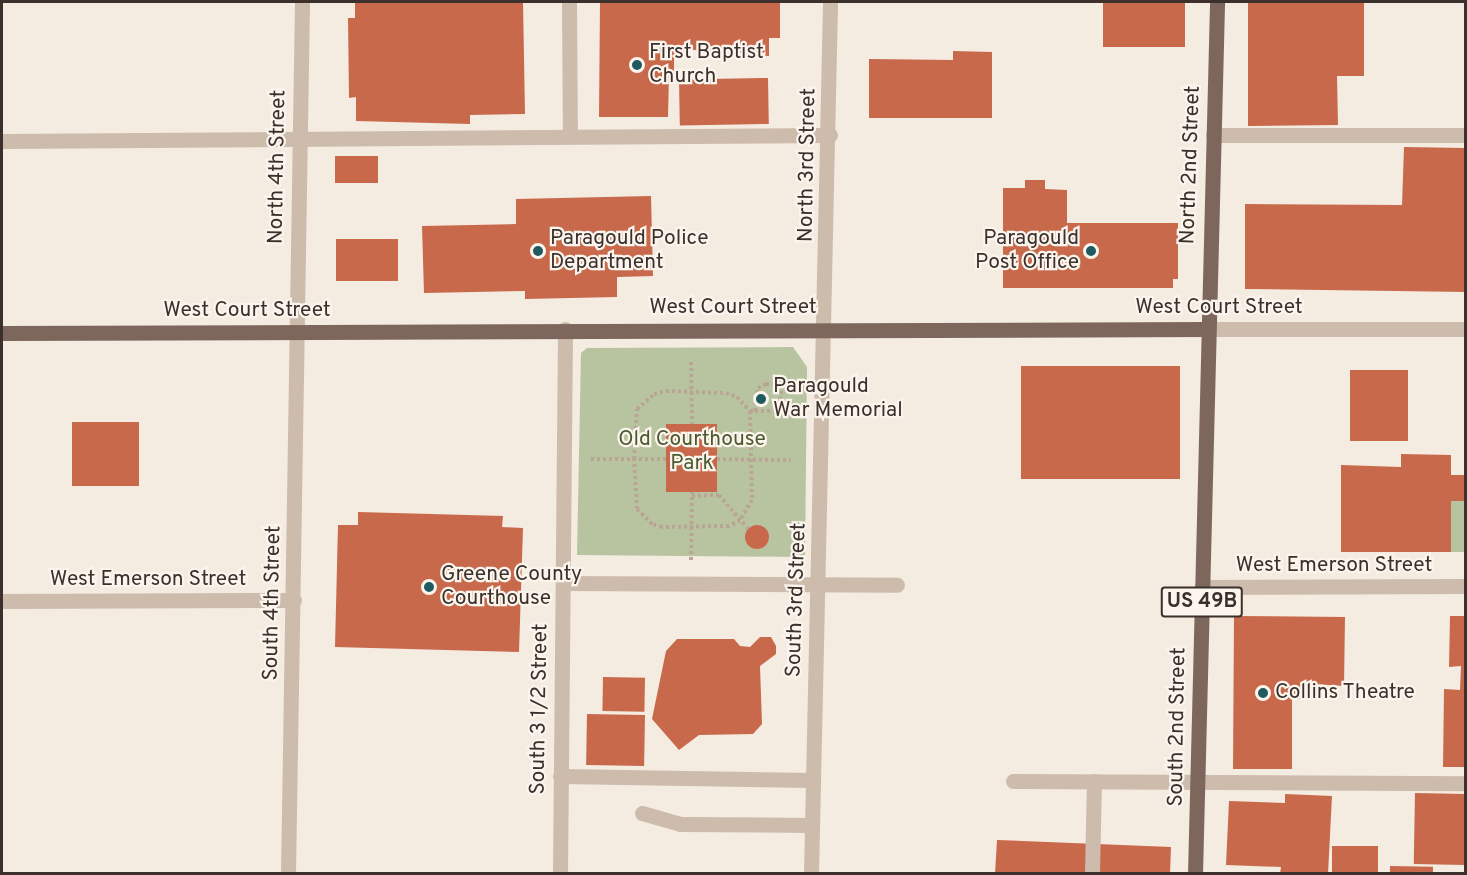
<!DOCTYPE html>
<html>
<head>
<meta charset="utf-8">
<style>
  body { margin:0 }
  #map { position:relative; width:1467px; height:875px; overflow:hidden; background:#f4ebe1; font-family:Overpass,sans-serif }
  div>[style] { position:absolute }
  .green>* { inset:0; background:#b8c4a0; transform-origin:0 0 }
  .building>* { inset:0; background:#c8694b; transform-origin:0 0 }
  .round { border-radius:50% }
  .path>* { height:4px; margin-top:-2px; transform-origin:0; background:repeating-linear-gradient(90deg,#b9a596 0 3px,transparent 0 6px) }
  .minor>* { height:15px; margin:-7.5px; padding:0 7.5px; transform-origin:7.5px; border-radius:7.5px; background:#cdbbac }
  .major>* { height:15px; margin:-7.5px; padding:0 7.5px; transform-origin:7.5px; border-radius:7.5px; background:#7d675c }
  .dots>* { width:16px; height:16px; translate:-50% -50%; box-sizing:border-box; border:3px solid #fbf5ee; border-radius:50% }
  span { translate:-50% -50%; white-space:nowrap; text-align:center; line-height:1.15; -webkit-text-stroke:4.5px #fbf5ee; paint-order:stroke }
  .shield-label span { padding:2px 4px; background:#fbf5ee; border:2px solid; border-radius:4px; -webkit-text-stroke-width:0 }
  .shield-label { font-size:20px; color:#3b302b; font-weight:700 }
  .poi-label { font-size:21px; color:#3b302b }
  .left { translate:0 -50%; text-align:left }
  .right { translate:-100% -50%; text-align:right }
  .street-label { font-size:21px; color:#3b302b }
  .park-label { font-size:21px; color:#4a5a2e }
  .frame { position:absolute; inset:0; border:3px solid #3b302b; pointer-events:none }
</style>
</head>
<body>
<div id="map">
  <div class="green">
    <i style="clip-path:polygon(793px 347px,807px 367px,805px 557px,577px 555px,581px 353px,587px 348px)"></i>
    <i style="left:1451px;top:501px;width:14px;height:51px"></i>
  </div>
  <div class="building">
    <i style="clip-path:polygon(355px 2px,523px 2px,525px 114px,470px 115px,470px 124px,356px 121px,356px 97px,349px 98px,348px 18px,355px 18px)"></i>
    <i style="clip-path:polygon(600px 2px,780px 2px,780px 38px,769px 38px,769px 56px,739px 55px,738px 50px,685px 50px,685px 56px,674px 56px,674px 74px,669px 74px,668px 117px,599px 117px)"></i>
    <i style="left:1103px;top:2px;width:82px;height:45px"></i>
    <i style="clip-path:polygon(1248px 2px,1364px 2px,1364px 76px,1337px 76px,1338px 125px,1248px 126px)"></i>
    <i style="clip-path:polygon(953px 51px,992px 52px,992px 118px,869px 118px,869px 59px,953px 60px)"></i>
    <i style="left:768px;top:78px;width:46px;height:89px;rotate:89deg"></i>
    <i style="clip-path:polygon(1404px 147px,1466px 148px,1466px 292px,1245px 289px,1245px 204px,1402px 205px)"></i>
    <i style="left:335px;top:156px;width:43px;height:27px"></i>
    <i style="clip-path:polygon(1025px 180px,1045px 180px,1045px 189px,1067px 190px,1067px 223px,1178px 223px,1178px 279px,1173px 279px,1173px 288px,1003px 288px,1003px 188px,1025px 188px)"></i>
    <i style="clip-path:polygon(651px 196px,653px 276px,617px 277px,617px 297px,525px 299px,525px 291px,424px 293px,422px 226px,516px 224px,516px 199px)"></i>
    <i style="left:336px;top:239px;width:62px;height:42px"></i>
    <i style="left:1021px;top:366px;width:159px;height:113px"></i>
    <i style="left:1350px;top:370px;width:58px;height:71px"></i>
    <i style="left:72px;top:422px;width:67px;height:64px"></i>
    <i style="left:666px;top:424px;width:51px;height:68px"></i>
    <i style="clip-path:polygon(1401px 454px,1451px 455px,1451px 475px,1466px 475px,1466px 501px,1451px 501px,1451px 552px,1341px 552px,1341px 465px,1401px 467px)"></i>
    <i style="clip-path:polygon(358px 512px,503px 516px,502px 527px,523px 528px,519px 652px,335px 647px,338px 525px,358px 525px)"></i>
    <i class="round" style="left:745px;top:525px;width:24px;height:24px"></i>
    <i style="clip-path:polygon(1234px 616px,1345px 617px,1344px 686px,1314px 684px,1314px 699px,1292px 699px,1292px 769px,1233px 769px)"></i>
    <i style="clip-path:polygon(1450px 616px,1466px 616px,1466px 767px,1443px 767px,1444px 689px,1460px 690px,1461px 666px,1449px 667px)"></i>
    <i style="clip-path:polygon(760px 637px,771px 637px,776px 646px,776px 654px,760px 666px,762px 724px,753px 734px,699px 735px,679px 750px,652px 719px,666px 651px,677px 639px,734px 639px,740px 646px,750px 647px)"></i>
    <i style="left:603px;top:677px;width:42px;height:34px;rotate:1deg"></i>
    <i style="left:587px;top:714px;width:58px;height:51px;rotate:1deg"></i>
    <i style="left:1415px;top:793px;width:51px;height:71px;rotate:1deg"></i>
    <i style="clip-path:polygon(1285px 794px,1332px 796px,1328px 874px,1280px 874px,1281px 867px,1226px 865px,1229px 801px,1285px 803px)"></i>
    <i style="clip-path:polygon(997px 840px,1171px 847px,1170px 874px,995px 874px)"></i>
    <i style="left:1332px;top:846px;width:46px;height:28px"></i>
    <i style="left:1390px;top:866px;width:43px;height:8px;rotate:1deg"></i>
  </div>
  <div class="path">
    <i style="left:691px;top:362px;width:62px;rotate:89.1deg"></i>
    <i style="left:666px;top:391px;width:60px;rotate:1.9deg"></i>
    <i style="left:726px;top:393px;width:12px;rotate:20deg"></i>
    <i style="left:737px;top:397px;width:19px;rotate:47deg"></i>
    <i style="left:750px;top:411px;width:89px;rotate:88.7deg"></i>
    <i style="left:752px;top:500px;width:23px;rotate:121deg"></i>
    <i style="left:740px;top:520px;width:13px;rotate:151deg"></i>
    <i style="left:729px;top:526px;width:67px;rotate:179.1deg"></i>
    <i style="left:662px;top:527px;width:10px;rotate:-163deg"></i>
    <i style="left:652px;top:524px;width:21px;rotate:-135deg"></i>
    <i style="left:637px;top:509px;width:50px;rotate:-93.4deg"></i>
    <i style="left:634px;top:459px;width:50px;rotate:-86.6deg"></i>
    <i style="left:637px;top:409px;width:23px;rotate:-41deg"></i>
    <i style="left:654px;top:394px;width:12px;rotate:-14deg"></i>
    <i style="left:750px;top:411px;width:5px"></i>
    <i style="left:755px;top:411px;width:23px;rotate:-83deg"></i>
    <i style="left:758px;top:388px;width:9px;rotate:-27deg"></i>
    <i style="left:766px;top:384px;width:27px"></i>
    <i style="left:755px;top:411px;width:20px"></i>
    <i style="left:775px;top:411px;width:7px;rotate:-45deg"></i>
    <i style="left:780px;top:406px;width:22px;rotate:-85deg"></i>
    <i style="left:591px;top:459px;width:75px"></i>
    <i style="left:717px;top:459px;width:74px;rotate:0.8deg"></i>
    <i style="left:692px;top:496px;width:27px;rotate:-2deg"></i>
    <i style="left:719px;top:495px;width:45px;rotate:49.5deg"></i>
    <i style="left:691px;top:560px;width:68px;rotate:-89.2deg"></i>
  </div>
  <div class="minor">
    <i style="left:569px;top:2px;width:129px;rotate:89.6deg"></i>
    <i style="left:1213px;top:135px;width:253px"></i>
    <i style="left:2px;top:141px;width:828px;rotate:-0.42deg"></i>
    <i style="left:1207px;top:329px;width:259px"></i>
    <i style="left:563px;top:583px;width:334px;rotate:0.3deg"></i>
    <i style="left:1202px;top:587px;width:264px;rotate:-0.2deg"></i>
    <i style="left:2px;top:601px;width:292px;rotate:-0.2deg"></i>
    <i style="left:560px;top:776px;width:253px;rotate:0.9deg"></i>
    <i style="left:1013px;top:781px;width:453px;rotate:0.3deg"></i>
    <i style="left:642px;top:813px;width:40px;rotate:16deg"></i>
    <i style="left:680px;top:824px;width:132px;rotate:0.4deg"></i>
    <i style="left:288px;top:874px;width:872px;rotate:-89.08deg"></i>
    <i style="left:560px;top:874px;width:545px;rotate:-89.47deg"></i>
    <i style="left:811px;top:874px;width:872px;rotate:-88.75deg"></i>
    <i style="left:1092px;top:874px;width:93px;rotate:-88.8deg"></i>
  </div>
  <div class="major">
    <i style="left:2px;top:333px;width:1205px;rotate:-0.19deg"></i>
    <i style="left:1195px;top:874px;width:872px;rotate:-88.55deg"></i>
  </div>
  <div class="dots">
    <i style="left:637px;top:65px;background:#1f5a5e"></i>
    <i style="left:538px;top:251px;background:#1f5a5e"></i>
    <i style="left:1091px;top:251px;background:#1f5a5e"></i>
    <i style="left:761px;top:399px;background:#1f5a5e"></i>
    <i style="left:429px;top:587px;background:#1f5a5e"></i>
    <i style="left:1263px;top:693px;background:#1f5a5e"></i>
  </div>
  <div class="shield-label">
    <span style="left:1202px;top:602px">US 49B</span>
  </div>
  <div class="poi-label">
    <span class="left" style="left:649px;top:65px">First Baptist<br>Church</span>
    <span class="left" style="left:550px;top:251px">Paragould Police<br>Department</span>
    <span class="right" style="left:1079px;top:251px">Paragould<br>Post Office</span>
    <span class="left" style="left:773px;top:399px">Paragould<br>War Memorial</span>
    <span class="left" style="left:441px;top:587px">Greene County<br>Courthouse</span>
    <span class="left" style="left:1275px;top:693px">Collins Theatre</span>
  </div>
  <div class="street-label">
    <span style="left:808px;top:165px;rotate:-89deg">North 3rd Street</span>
    <span style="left:1191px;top:165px;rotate:-88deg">North 2nd Street</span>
    <span style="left:278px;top:167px;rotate:-89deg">North 4th Street</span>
    <span style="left:733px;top:308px">West Court Street</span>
    <span style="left:1219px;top:308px">West Court Street</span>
    <span style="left:247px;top:311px">West Court Street</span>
    <span style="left:1334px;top:566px">West Emerson Street</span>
    <span style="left:148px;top:580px">West Emerson Street</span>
    <span style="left:797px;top:600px;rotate:-88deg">South 3rd Street</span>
    <span style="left:273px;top:603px;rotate:-89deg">South 4th Street</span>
    <span style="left:540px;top:709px;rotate:-89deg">South 3 1/2 Street</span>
    <span style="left:1178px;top:727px;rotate:-89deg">South 2nd Street</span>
  </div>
  <div class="park-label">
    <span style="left:692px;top:452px">Old Courthouse<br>Park</span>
  </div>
  <div class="frame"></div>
</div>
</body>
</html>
